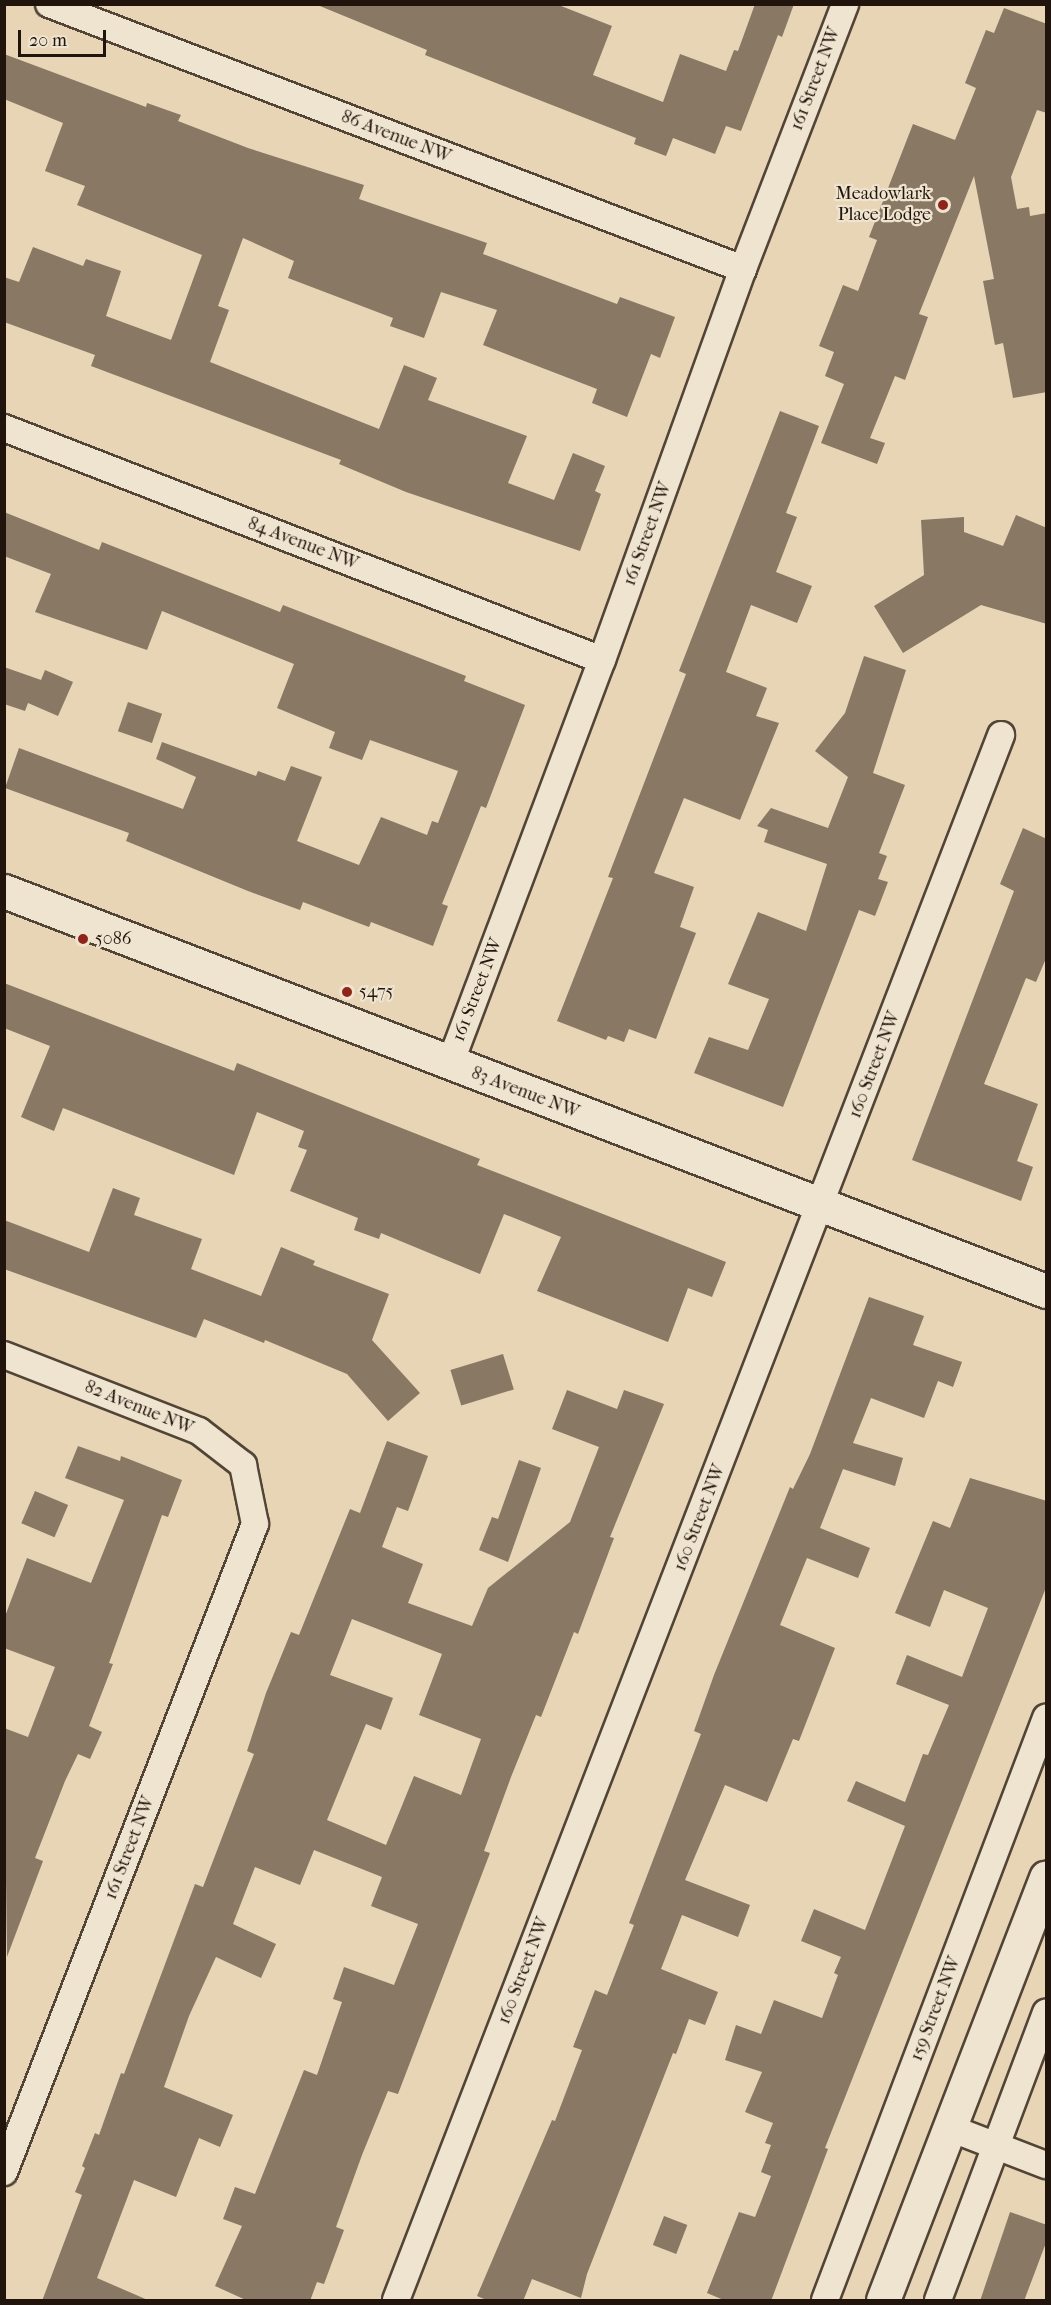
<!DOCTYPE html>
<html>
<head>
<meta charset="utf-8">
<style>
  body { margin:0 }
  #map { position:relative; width:1051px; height:2305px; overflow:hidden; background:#e7d5b6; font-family:"IM FELL French Canon",serif }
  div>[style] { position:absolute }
  .building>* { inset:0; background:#887864; transform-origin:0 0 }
  .roads { filter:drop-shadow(2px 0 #524436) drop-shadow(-2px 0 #524436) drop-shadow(0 2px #524436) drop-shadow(0 -2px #524436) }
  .street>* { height:26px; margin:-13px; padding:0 13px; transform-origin:13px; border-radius:13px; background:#efe4d0 }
  .secondary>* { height:33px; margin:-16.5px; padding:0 16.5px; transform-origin:16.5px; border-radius:16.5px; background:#efe4d0 }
  .dots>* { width:16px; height:16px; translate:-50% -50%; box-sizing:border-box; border:3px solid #efe4d0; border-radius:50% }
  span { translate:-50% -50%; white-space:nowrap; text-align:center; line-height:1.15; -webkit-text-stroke:4.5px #efe4d0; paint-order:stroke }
  .street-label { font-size:18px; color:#21140c }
  .poi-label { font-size:18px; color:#21140c }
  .right { translate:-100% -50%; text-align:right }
  .left { translate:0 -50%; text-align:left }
  .frame { position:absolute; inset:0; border:6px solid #21140c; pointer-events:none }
  .scale { position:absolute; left:18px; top:30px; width:88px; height:27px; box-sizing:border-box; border:3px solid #21140c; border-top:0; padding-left:8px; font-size:18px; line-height:21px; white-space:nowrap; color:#21140c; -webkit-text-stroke:4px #efe4d0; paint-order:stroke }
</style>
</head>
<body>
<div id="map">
  <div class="building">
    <i style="clip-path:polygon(315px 4px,556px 4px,612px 26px,593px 75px,663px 102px,680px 54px,726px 71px,734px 50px,738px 51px,755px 4px,794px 4px,782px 37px,778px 35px,741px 131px,726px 126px,715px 154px,673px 138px,666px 156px,634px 144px,636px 138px,425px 55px,427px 50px)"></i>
    <i style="clip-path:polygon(1004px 8px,1047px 24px,1047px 113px,1037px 110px,1011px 177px,1017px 209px,1029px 207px,1030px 216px,1047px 213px,1047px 392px,1013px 398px,1003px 343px,995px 345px,983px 281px,994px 279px,974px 176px,919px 314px,928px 317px,905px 380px,895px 376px,870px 438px,885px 443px,877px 464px,821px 443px,844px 384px,825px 376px,834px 352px,819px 346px,843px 285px,858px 291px,877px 240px,869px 237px,913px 124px,955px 140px,976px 88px,965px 83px,986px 30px,994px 33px)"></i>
    <i style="clip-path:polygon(4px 54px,146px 107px,147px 103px,181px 115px,178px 121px,248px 148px,364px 185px,359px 199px,487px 243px,483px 254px,617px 304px,620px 297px,675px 317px,660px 358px,651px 354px,627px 417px,592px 403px,597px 389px,483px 345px,497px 310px,441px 292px,424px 338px,390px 326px,393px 318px,288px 278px,294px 261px,243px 238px,218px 306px,229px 310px,210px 362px,379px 429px,404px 365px,437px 378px,428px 400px,527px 436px,508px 483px,554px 500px,573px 453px,605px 466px,595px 491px,601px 494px,580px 551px,406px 492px,339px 464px,341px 460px,91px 366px,95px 355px,4px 322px,4px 277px,19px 282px,33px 247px,83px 266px,86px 259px,121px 271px,106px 316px,171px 340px,202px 255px,77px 205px,85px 186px,45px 171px,63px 123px,4px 99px)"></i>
    <i style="clip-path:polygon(780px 411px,819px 426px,786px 513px,797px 517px,776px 572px,812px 586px,797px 623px,751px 605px,726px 672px,767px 688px,756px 716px,779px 723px,740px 820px,684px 798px,654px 873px,694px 887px,680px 927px,696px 933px,656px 1039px,629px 1029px,624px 1042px,608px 1036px,606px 1040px,557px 1021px,613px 878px,608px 877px,686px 674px,679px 671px)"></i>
    <i style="clip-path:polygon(4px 512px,99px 550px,102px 542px,280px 612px,283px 605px,466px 676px,464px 681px,525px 705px,486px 808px,481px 806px,442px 904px,448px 906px,433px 946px,371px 922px,369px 927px,303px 902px,300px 910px,248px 891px,126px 841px,129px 833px,5px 788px,19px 748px,183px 809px,196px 777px,156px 759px,162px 742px,256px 776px,258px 771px,285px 781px,291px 766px,322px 777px,297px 841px,359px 865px,381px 817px,427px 835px,432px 821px,438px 823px,458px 771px,370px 740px,362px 760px,329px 748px,335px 732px,277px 708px,294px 664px,162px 611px,147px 650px,35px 612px,51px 574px,4px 556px)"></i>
    <i style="clip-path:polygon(1016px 515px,1047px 528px,1047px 624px,981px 605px,903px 653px,874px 606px,924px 575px,921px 520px,964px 517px,964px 532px,1003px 546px)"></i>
    <i style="clip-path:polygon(864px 656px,906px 670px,873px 773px,905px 785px,879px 853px,887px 856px,878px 879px,888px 882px,875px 916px,859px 910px,783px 1107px,694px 1073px,709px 1037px,748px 1050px,769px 999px,728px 984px,758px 912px,806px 931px,827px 864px,764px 842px,768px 830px,757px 826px,771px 808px,828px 828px,848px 777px,815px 751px,845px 713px)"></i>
    <i style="clip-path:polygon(4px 667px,41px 680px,45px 670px,73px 682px,58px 716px,28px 703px,25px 711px,4px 704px)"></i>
    <i style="left:128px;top:702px;width:36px;height:31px;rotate:19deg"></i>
    <i style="clip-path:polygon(1023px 828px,1047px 839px,1047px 956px,1036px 982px,1026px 978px,984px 1084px,1038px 1104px,1017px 1161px,1033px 1167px,1021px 1201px,912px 1160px,1014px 891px,1000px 884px)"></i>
    <i style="clip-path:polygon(4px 983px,234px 1071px,237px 1063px,480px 1159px,477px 1165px,726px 1262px,712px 1297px,688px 1288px,668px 1342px,537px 1291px,561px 1237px,504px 1214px,480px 1274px,381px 1233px,379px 1239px,354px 1230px,358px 1218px,290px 1191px,307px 1150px,298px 1147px,304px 1131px,257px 1112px,234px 1175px,63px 1108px,54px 1131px,21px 1117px,50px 1046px,4px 1028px)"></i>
    <i style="clip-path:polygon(113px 1188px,140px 1198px,134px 1215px,202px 1239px,191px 1269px,261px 1296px,281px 1247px,315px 1261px,313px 1265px,389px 1294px,372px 1340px,420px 1393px,388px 1421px,347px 1374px,265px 1340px,264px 1343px,204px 1319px,196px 1338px,4px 1269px,4px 1220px,89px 1252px)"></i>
    <i style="clip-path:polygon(869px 1297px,924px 1316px,913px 1345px,962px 1362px,953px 1387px,938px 1381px,924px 1418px,871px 1398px,853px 1443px,903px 1458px,895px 1486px,843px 1469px,820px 1528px,870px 1548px,858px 1578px,807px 1558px,780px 1625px,835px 1648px,799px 1741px,793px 1739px,767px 1802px,725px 1785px,685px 1880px,750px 1905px,738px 1937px,682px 1915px,661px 1969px,718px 1992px,705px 2025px,689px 2019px,676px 2054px,673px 2053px,587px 2274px,581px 2298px,532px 2279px,523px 2301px,489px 2301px,477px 2296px,552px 2120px,555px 2121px,582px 2050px,573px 2047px,595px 1990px,607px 1995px,634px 1925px,629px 1923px,701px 1734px,694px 1731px,714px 1675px,790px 1487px,793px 1489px,810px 1454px)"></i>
    <i style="left:503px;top:1354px;width:37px;height:55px;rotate:73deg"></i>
    <i style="clip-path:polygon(evenodd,567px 1390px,617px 1409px,624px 1390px,664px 1404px,610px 1537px,614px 1538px,578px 1634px,574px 1632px,541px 1717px,536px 1715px,511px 1777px,484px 1851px,490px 1853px,398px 2094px,388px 2091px,362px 2155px,336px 2227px,344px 2230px,324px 2284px,317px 2282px,310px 2301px,248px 2301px,215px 2286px,242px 2226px,223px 2219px,235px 2187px,255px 2194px,304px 2070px,317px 2075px,342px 2002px,333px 1999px,344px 1967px,394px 1985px,418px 1924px,371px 1906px,382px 1877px,314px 1850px,300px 1885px,255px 1867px,233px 1924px,276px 1944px,261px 1978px,216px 1957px,189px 2016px,164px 2087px,233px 2115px,220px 2147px,199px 2138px,176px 2197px,134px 2180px,97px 2278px,150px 2301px,42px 2301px,82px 2195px,75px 2192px,85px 2168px,82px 2166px,95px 2133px,99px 2135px,121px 2073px,124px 2074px,195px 1884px,203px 1887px,254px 1754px,247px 1751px,266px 1693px,291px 1632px,299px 1635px,350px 1509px,360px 1513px,387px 1441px,428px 1456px,408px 1511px,397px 1507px,382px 1547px,423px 1564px,408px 1603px,472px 1626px,488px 1588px,570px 1522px,599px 1447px,552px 1429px,567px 1390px,352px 1619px,442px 1654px,419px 1715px,481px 1739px,461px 1795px,414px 1776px,386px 1845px,327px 1820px,366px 1724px,381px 1730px,393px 1698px,330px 1675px,352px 1619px)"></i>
    <i style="clip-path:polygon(78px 1446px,120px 1461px,121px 1456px,182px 1480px,168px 1517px,162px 1515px,109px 1663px,113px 1664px,89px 1726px,102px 1732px,90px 1759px,78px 1754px,65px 1781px,35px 1858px,43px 1861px,7px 1957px,4px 1728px,28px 1737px,55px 1667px,4px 1648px,4px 1619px,27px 1558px,91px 1583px,124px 1500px,65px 1478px)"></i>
    <i style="clip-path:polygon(519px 1460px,541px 1468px,508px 1562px,479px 1550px,492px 1517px,498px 1519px)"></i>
    <i style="clip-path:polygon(970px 1478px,1047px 1501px,1047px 1585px,825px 2148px,828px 2149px,771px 2301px,726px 2301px,707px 2293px,739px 2212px,755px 2217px,771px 2176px,761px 2172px,771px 2145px,765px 2143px,773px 2123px,745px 2112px,762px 2072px,725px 2060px,736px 2025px,761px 2034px,774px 2000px,822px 2018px,838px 1975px,834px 1973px,841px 1957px,801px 1941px,814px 1909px,865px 1930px,905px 1826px,847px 1801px,856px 1781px,905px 1802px,923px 1754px,928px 1755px,949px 1705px,896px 1684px,907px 1655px,962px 1677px,988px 1608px,944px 1590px,930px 1627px,895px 1613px,933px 1521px,950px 1528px)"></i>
    <i style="left:35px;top:1491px;width:36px;height:35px;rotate:23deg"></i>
    <i style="clip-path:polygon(1010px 2212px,1047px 2225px,1047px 2240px,1024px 2301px,980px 2301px)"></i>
    <i style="left:664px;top:2216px;width:25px;height:31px;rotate:21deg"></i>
  </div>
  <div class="roads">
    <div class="street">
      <i style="left:49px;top:4px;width:743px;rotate:20.9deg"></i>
      <i style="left:4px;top:428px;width:641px;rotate:21.2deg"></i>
      <i style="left:450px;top:1064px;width:432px;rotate:-69.4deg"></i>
      <i style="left:602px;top:660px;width:416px;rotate:-70.2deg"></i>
      <i style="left:743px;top:269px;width:284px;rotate:-68.9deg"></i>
      <i style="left:4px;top:1355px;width:209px;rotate:21.3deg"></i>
      <i style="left:199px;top:1431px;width:56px;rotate:37.7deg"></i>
      <i style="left:243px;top:1465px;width:60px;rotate:78.5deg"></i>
      <i style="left:255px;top:1524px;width:695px;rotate:111.17deg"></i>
      <i style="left:950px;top:2128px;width:103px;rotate:21.1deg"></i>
      <i style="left:396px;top:2300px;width:1678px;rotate:-68.86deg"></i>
      <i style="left:825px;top:2300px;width:623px;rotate:-69.21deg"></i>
      <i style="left:938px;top:2300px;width:307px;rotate:-69.4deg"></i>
    </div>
    <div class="secondary">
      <i style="left:4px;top:891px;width:1116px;rotate:21deg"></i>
      <i style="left:883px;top:2300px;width:453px;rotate:-68.9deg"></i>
    </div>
  </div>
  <div class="dots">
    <i style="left:943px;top:205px;background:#8f2418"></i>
    <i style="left:83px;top:939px;background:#8f2418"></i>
    <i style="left:347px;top:992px;background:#8f2418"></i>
  </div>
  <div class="street-label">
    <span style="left:816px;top:79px;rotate:-69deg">161 Street NW</span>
    <span style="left:396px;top:137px;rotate:21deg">86 Avenue NW</span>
    <span style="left:648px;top:534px;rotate:-70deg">161 Street NW</span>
    <span style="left:303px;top:544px;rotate:21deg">84 Avenue NW</span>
    <span style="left:478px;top:990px;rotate:-69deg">161 Street NW</span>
    <span style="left:875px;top:1065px;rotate:-69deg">160 Street NW</span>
    <span style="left:525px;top:1093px;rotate:21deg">83 Avenue NW</span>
    <span style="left:139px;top:1408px;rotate:22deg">82 Avenue NW</span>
    <span style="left:700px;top:1518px;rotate:-69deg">160 Street NW</span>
    <span style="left:130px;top:1848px;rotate:-69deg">161 Street NW</span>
    <span style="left:524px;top:1971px;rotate:-69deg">160 Street NW</span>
    <span style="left:936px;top:2009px;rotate:-69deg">159 Street NW</span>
  </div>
  <div class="poi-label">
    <span class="right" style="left:931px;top:205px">Meadowlark<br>Place Lodge</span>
    <span class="left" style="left:95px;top:939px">5086</span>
    <span class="left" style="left:359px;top:992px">5475</span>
  </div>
  <div class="frame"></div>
  <div class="scale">20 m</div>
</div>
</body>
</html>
